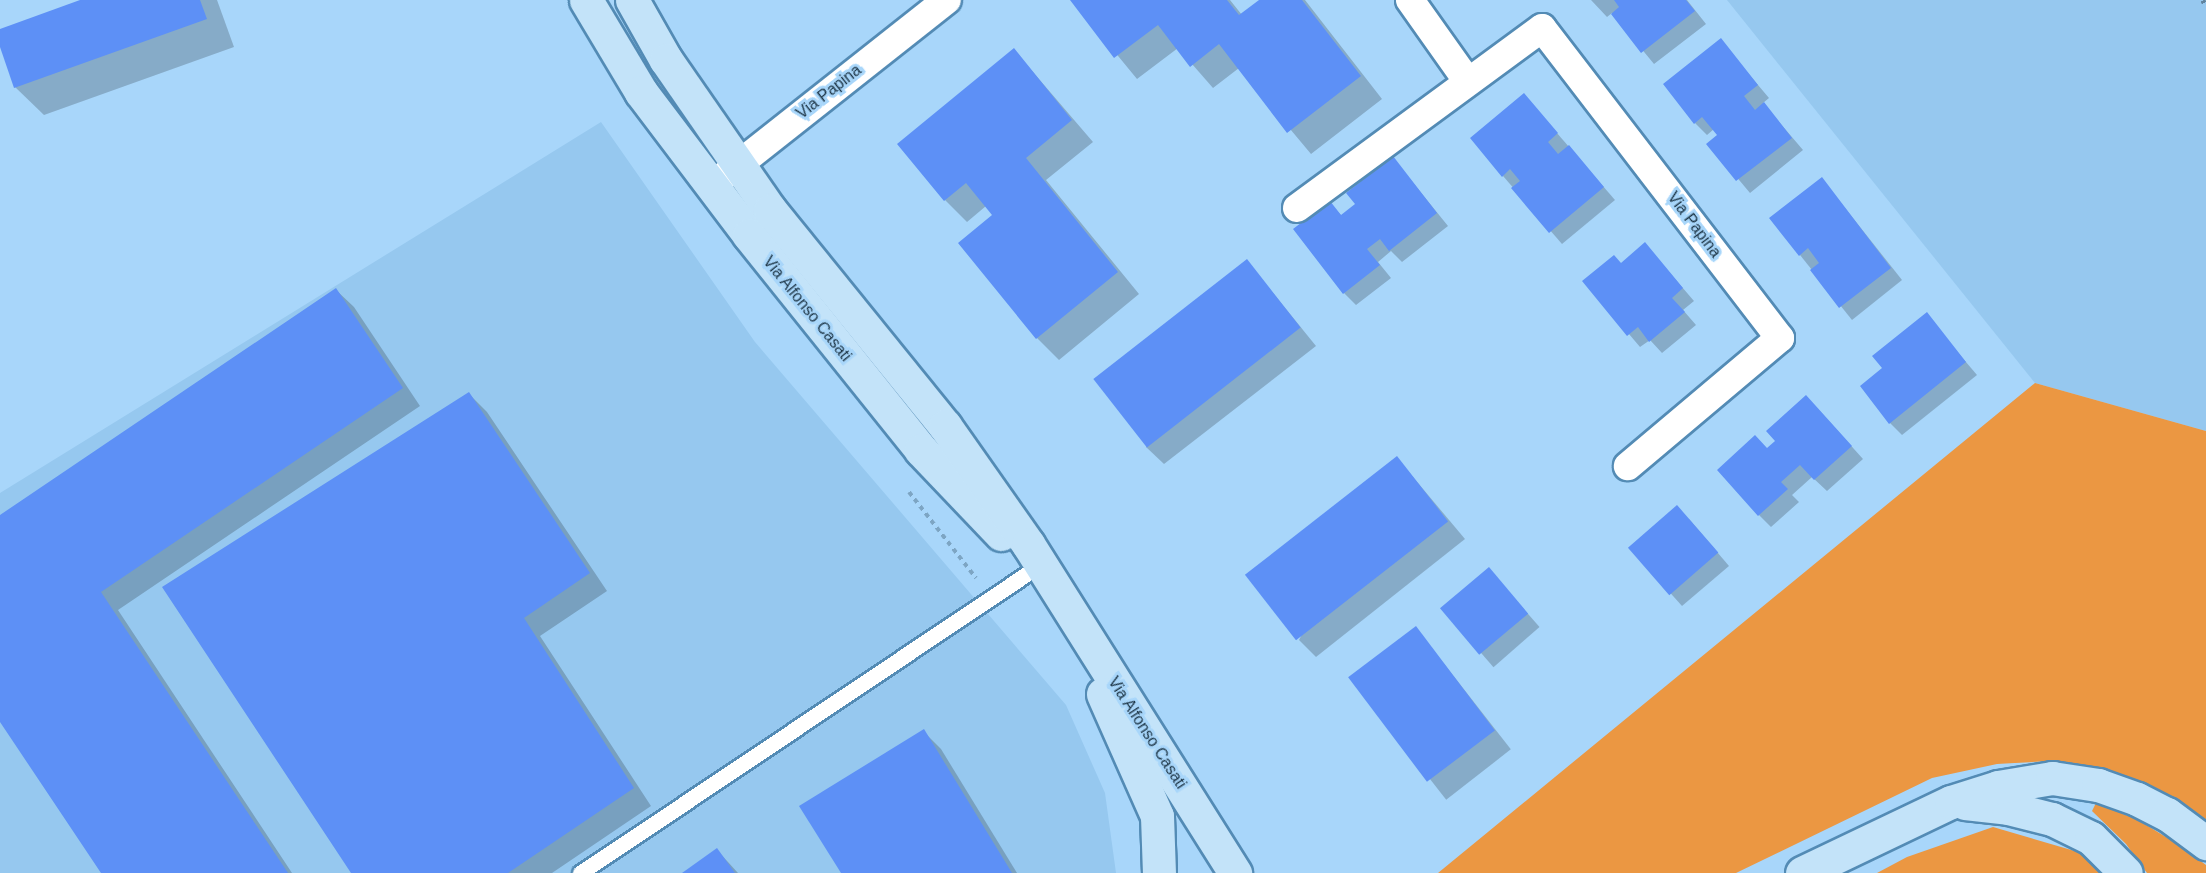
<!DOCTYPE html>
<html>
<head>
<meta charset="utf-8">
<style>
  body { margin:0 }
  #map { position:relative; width:2206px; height:873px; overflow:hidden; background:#a8d6fa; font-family:Arial,sans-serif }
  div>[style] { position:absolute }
  .built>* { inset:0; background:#96c8ef }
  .green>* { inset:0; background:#eb9742 }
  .shadow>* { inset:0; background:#0003; transform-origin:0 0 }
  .building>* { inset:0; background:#5d90f6; transform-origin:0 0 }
  .path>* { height:4px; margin-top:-2px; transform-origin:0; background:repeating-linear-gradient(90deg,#7da5c3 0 4.5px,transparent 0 9px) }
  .roads { filter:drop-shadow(2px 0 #538bb5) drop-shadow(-2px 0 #538bb5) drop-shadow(0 2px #538bb5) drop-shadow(0 -2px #538bb5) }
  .lane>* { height:15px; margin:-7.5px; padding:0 7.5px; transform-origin:7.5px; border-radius:7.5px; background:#fff }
  .street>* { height:28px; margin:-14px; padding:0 14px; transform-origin:14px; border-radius:14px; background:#fff }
  .secondary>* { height:33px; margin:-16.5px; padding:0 16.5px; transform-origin:16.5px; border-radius:16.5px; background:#c3e3f9 }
  .rail>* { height:4.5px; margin-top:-2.25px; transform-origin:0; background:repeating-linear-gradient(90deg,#61849e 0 3px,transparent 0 9px) }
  span { translate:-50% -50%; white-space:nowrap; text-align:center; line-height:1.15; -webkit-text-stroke:6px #a8d6fa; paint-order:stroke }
  .street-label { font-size:16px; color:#1c3445 }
</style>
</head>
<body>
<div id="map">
  <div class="built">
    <i style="clip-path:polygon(1727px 0,2206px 0,2206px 431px,2035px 383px)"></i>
    <i style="clip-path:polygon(601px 122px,755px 342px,1066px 705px,1105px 793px,1116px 873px,0 873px,0 493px)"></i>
  </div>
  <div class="green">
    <i style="clip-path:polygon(2035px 383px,2206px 431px,2206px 824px,2140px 783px,2099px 767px,2050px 761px,1997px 764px,1932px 778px,1736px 873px,1438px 873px)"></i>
    <i style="clip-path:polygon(2096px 803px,2138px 820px,2179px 845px,2206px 865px,2206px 873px,2147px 873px,2126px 844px,2092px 811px)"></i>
    <i style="clip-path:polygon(1993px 827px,2085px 854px,2103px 873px,1877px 873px,1907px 857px)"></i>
  </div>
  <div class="shadow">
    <i style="clip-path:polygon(85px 0,217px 0,234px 47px,44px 115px,15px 87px,0 43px,0 30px)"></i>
    <i style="clip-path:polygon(1072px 0,1230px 0,1242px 15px,1261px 0,1305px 0,1382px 99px,1311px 154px,1239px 68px,1213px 88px,1178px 48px,1137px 79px)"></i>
    <i style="clip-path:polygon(1591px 0,1687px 0,1706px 24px,1654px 64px,1612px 13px,1607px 17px)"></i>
    <i style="clip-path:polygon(1720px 40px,1769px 98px,1763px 103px,1803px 150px,1750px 193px,1709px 144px,1719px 136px,1714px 129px,1707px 135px,1695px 123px)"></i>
    <i style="clip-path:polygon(1014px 50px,1093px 142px,1046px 180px,1139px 294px,1059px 360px,1037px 338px,994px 216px,986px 206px,967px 222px,945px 200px)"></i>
    <i style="clip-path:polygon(1524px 95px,1615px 200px,1562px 244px,1503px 176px)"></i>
    <i style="clip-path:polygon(1393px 158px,1448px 226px,1402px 262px,1391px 251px,1378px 262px,1391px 278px,1356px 305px,1344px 293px,1329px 203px,1342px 216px,1357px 205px)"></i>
    <i style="clip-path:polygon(1822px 179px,1902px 280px,1852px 320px,1800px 255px)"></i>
    <i style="clip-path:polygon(1645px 244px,1694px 301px,1683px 310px,1696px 325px,1662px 353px,1650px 340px,1640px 347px,1584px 281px,1621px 264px)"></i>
    <i style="clip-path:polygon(1247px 261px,1316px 346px,1164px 464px,1146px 447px)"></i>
    <i style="clip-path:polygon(336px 290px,354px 307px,420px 406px,118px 610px,292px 873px,102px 873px,0 720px,0 517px)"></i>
    <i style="clip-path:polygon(1926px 315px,1977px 375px,1902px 435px,1890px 423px,1884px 368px)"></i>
    <i style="clip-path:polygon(469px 394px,487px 412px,607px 591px,540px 636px,651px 806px,552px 873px,353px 873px)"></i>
    <i style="clip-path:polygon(1818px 409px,1863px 459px,1827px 491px,1812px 477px,1792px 495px,1799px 502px,1771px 527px,1759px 515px,1768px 449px)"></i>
    <i style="clip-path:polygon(1397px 458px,1465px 539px,1316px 657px,1299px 640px)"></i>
    <i style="clip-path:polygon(1689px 519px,1729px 566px,1682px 606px,1630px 548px)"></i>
    <i style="left:1489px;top:569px;width:77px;height:61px;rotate:49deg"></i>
    <i style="left:1416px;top:628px;width:154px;height:82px;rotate:52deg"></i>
    <i style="clip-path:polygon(923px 731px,941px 749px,1017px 873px,843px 873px)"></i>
    <i style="clip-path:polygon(717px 850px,738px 873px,685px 873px)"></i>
  </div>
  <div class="building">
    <i style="clip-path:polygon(80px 0,200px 0,207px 19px,14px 88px,0 47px,0 29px)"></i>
    <i style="clip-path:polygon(1070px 0,1227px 0,1239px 15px,1259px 0,1302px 0,1361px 76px,1287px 133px,1219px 44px,1190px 67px,1158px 25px,1114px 58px)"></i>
    <i style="clip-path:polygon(1614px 0,1686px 0,1695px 11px,1641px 53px,1611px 14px,1619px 7px)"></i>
    <i style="clip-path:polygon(1721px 38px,1758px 85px,1744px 96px,1755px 110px,1764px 102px,1792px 138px,1736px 181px,1706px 144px,1717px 135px,1702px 117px,1694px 124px,1663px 84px)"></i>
    <i style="clip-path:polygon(1014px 48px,1072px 120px,1026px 158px,1118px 272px,1036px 339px,958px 243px,992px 215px,966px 183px,944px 201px,897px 144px)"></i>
    <i style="clip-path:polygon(1524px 93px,1558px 133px,1548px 142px,1558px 154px,1569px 145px,1604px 187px,1549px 233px,1511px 188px,1520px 181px,1510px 169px,1502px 177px,1470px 138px)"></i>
    <i style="clip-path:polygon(1393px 156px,1437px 213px,1389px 251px,1380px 239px,1367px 249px,1380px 265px,1343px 294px,1293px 229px,1330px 201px,1341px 215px,1355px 204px,1346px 193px)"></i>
    <i style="clip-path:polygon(1822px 177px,1891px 268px,1839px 308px,1810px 270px,1819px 263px,1808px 248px,1799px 256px,1769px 218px)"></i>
    <i style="clip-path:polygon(1645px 242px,1683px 288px,1672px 298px,1685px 312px,1649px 342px,1638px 327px,1627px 336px,1582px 281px,1614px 255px,1621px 263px)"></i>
    <i style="left:1247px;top:259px;width:87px;height:195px;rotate:52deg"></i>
    <i style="clip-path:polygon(336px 288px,403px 388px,101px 592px,288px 873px,101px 873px,0 722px,0 515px)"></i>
    <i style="clip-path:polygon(1927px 312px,1966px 362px,1889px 424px,1860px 386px,1882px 368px,1872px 356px)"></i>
    <i style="clip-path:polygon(469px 392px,590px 573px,524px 618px,634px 788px,508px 873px,351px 873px,162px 587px)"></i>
    <i style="clip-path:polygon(1806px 395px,1852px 446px,1814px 480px,1800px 465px,1781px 482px,1788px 489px,1758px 516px,1717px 470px,1755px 435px,1767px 448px,1775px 441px,1766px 431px)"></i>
    <i style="left:1397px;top:456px;width:83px;height:193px;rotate:52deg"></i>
    <i style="left:1677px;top:505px;width:63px;height:65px;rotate:49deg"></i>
    <i style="left:1489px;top:567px;width:61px;height:64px;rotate:50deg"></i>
    <i style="left:1416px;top:626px;width:131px;height:85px;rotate:53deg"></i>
    <i style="clip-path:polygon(924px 729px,1012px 873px,841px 873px,799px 806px)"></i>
    <i style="clip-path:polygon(717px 848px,735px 873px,682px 873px)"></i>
  </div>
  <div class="path">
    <i style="left:909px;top:492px;width:109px;rotate:52.1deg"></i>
  </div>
  <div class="roads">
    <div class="lane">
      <i style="left:580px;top:873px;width:546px;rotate:-33.81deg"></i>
    </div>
    <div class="street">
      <i style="left:1410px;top:0;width:100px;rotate:54.7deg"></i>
      <i style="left:720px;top:179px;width:289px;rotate:-38.3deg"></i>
      <i style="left:1297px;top:208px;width:304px;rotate:-36.3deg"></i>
      <i style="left:1542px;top:28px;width:391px;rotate:52.5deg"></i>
      <i style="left:1780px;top:338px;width:199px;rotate:139.9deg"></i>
    </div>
    <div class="secondary">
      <i style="left:586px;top:0;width:107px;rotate:59.1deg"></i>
      <i style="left:641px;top:92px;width:179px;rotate:52.9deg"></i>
      <i style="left:749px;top:235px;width:275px;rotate:51.3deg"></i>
      <i style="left:921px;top:450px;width:116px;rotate:46.4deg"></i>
      <i style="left:632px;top:0;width:69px;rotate:60.5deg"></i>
      <i style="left:666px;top:60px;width:183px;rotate:55.3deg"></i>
      <i style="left:770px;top:210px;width:278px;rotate:51deg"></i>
      <i style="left:945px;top:426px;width:144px;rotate:54.9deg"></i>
      <i style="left:1028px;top:544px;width:389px;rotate:57.8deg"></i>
      <i style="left:1103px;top:694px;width:133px;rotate:66.1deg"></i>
      <i style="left:1157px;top:816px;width:57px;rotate:88deg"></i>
      <i style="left:1965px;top:803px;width:43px;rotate:6.6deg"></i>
      <i style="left:2008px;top:808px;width:45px;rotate:14deg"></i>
      <i style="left:2052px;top:819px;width:43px;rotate:26deg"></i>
      <i style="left:2091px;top:838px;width:49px;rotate:45deg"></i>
      <i style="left:1802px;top:873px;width:165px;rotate:-25.5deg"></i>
      <i style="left:1951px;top:802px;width:49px;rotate:-17.7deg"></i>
      <i style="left:1998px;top:787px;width:55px;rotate:-9.5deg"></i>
      <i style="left:2052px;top:778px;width:47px;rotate:8.7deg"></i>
      <i style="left:2098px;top:785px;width:41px;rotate:19.7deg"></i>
      <i style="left:2137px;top:799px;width:34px;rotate:27deg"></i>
      <i style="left:2167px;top:814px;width:49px;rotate:36.6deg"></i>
    </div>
  </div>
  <div class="rail">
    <i style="left:2203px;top:0;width:7px;rotate:63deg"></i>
  </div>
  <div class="street-label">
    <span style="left:829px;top:92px;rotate:-38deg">Via Papina</span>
    <span style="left:1694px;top:225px;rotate:53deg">Via Papina</span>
    <span style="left:807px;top:309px;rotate:51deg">Via Alfonso Casati</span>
    <span style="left:1147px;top:733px;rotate:57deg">Via Alfonso Casati</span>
  </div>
</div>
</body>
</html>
